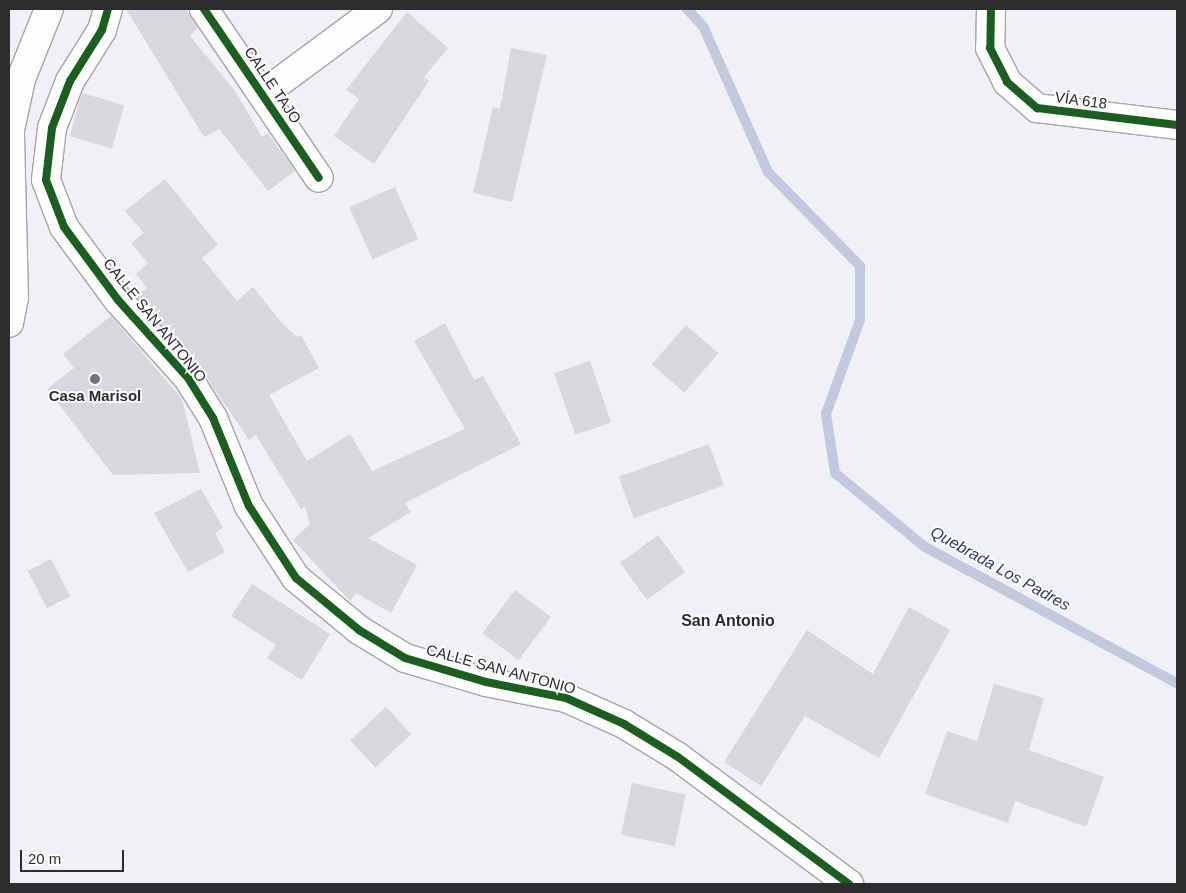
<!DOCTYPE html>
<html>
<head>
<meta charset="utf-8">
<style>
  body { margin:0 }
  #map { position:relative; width:1186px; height:893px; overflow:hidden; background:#eff1f5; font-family:Helvetica,sans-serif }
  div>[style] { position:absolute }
  .stream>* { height:10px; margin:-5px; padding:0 5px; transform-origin:5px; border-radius:5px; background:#c2c8de }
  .building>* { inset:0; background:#d7d8db; transform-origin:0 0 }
  .roads { filter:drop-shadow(1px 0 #a4a5a8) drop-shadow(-1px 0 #a4a5a8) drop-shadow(0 1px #a4a5a8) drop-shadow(0 -1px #a4a5a8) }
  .minor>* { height:28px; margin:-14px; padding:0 14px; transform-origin:14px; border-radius:14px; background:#fdfdfe }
  .cycleway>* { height:8px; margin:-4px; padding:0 4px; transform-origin:4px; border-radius:4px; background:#1b5e20 }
  .dots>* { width:14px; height:14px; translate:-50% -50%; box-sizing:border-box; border:2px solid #fdfdff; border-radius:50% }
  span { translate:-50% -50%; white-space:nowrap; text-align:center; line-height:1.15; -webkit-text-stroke:4px #fdfdff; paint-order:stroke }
  .street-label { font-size:15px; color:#2c2c2f }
  .poi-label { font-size:15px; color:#2c2c2f; font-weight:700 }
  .water-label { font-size:16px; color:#2f3962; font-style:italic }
  .neighbourhood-label { font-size:16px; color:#2c2c2f; font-weight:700 }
  .frame { position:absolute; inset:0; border:10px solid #2c2c2f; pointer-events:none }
  .scale { position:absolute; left:20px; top:850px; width:104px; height:22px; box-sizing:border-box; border:2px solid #2c2c2f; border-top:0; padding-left:6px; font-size:15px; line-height:18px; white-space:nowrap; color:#2c2c2f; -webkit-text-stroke:4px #fdfdff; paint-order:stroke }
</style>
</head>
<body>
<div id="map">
  <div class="stream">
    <i style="left:687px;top:9px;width:23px;rotate:47deg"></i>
    <i style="left:703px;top:26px;width:160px;rotate:66deg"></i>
    <i style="left:768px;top:172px;width:132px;rotate:45.6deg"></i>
    <i style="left:860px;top:266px;width:54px;rotate:90deg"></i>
    <i style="left:860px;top:320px;width:100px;rotate:109.9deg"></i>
    <i style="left:826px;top:414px;width:60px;rotate:81.3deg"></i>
    <i style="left:835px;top:473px;width:117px;rotate:39.4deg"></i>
    <i style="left:925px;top:547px;width:286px;rotate:28.4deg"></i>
  </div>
  <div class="building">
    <i style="clip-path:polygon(126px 9px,186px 9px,198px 27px,190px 36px,235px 91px,262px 137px,268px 133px,295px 171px,268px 191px,219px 129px,204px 137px)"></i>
    <i style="clip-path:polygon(407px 12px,448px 48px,424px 77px,429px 81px,374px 164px,334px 136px,359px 99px,346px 90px)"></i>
    <i style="clip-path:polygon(511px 48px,547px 55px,512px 202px,473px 193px,493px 107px,500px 109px)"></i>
    <i style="left:82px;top:93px;width:44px;height:45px;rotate:16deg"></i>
    <i style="clip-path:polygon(165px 179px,218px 245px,202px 258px,237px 301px,253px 287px,282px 323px,297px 337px,301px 335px,319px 368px,269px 395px,307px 461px,350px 434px,372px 471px,465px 429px,414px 341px,445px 323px,474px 380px,483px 376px,521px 444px,405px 503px,411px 512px,368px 538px,417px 565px,391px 613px,356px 593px,350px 601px,293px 540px,310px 524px,305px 507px,301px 509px,256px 435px,249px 440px,200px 368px,136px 297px,147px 288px,136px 274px,148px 263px,131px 243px,144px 233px,125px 211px)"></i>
    <i style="left:395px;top:187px;width:57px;height:50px;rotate:66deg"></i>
    <i style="clip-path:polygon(111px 316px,182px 399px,200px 473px,113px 475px,47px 389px,74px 368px,63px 354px)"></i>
    <i style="left:686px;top:325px;width:43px;height:52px;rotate:41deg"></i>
    <i style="left:590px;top:361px;width:65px;height:38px;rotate:71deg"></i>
    <i style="left:709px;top:444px;width:44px;height:96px;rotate:70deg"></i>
    <i style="clip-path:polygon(201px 489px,223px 528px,215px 533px,225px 552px,188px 572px,154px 513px)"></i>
    <i style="left:658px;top:535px;width:46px;height:47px;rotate:54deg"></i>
    <i style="left:51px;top:559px;width:42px;height:26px;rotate:63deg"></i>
    <i style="clip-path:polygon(252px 584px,330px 634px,302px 680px,267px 658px,276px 645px,231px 616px)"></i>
    <i style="left:515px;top:590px;width:45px;height:54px;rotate:37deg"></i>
    <i style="clip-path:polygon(909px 607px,950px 630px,879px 758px,805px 716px,761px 786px,724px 762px,807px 630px,873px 674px)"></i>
    <i style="clip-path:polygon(994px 684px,1044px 698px,1029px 750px,1104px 777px,1086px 827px,1015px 801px,1008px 823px,925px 794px,947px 731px,977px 741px)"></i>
    <i style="left:386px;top:707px;width:37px;height:49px;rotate:47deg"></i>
    <i style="left:632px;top:783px;width:55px;height:53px;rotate:12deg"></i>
  </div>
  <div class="roads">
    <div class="minor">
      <i style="left:108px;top:9px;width:22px;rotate:106deg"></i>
      <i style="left:102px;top:30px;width:60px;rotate:122.1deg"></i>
      <i style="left:70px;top:81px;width:50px;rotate:111deg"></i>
      <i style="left:52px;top:128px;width:52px;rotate:96.6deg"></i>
      <i style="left:46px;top:180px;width:50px;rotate:69deg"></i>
      <i style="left:64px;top:227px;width:91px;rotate:53.5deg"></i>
      <i style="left:118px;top:300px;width:105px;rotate:48.1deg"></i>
      <i style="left:188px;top:378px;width:47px;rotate:58deg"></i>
      <i style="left:213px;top:418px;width:95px;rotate:67.8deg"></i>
      <i style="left:249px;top:506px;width:86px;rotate:56.9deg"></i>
      <i style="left:296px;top:578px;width:82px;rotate:39.5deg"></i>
      <i style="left:359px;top:630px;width:54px;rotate:31.3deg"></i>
      <i style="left:405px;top:658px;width:84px;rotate:16.5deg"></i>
      <i style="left:486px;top:682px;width:82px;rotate:11.3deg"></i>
      <i style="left:566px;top:698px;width:64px;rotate:24.1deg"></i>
      <i style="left:624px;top:724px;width:63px;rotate:31.4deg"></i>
      <i style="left:678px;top:757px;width:213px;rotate:36.6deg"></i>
      <i style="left:204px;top:9px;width:204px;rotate:55.8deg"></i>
      <i style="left:991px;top:9px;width:39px;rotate:91deg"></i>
      <i style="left:990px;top:48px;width:38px;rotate:63deg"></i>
      <i style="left:1007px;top:82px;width:40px;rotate:41deg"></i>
      <i style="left:1037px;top:108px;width:141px;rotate:6.9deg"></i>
      <i style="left:263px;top:94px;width:143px;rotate:-36.5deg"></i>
      <i style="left:9px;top:323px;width:25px;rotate:-79deg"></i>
      <i style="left:14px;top:298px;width:168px;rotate:-91.4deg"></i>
      <i style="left:10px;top:130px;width:52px;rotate:-77.8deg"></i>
      <i style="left:21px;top:79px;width:75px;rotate:-68.2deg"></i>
    </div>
  </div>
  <div class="cycleway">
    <i style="left:108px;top:9px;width:22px;rotate:106deg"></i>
    <i style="left:102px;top:30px;width:60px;rotate:122.1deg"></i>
    <i style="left:70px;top:81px;width:50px;rotate:111deg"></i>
    <i style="left:52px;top:128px;width:52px;rotate:96.6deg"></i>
    <i style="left:46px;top:180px;width:50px;rotate:69deg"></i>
    <i style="left:64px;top:227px;width:91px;rotate:53.5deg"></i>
    <i style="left:118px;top:300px;width:105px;rotate:48.1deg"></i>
    <i style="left:188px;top:378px;width:47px;rotate:58deg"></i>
    <i style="left:213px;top:418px;width:95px;rotate:67.8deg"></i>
    <i style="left:249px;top:506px;width:86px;rotate:56.9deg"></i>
    <i style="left:296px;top:578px;width:82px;rotate:39.5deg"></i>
    <i style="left:359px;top:630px;width:54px;rotate:31.3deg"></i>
    <i style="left:405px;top:658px;width:84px;rotate:16.5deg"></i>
    <i style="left:486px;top:682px;width:82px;rotate:11.3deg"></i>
    <i style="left:566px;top:698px;width:64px;rotate:24.1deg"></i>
    <i style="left:624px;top:724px;width:63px;rotate:31.4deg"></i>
    <i style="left:678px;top:757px;width:213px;rotate:36.6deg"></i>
    <i style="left:204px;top:9px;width:204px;rotate:55.8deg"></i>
    <i style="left:991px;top:9px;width:39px;rotate:91deg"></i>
    <i style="left:990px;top:48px;width:38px;rotate:63deg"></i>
    <i style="left:1007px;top:82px;width:40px;rotate:41deg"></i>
    <i style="left:1037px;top:108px;width:141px;rotate:6.9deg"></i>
  </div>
  <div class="dots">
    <i style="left:95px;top:379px;background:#707174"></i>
  </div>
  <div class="street-label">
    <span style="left:273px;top:85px;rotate:56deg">CALLE TAJO</span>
    <span style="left:1081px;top:100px;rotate:8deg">VÍA 618</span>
    <span style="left:155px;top:320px;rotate:51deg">CALLE SAN ANTONIO</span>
    <span style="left:501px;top:669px;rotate:15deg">CALLE SAN ANTONIO</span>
  </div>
  <div class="poi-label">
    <span style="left:95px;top:396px">Casa Marisol</span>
  </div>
  <div class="water-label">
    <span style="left:1000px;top:569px;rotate:29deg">Quebrada Los Padres</span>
  </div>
  <div class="neighbourhood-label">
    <span style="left:728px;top:621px">San Antonio</span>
  </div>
  <div class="frame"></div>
  <div class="scale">20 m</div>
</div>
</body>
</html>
